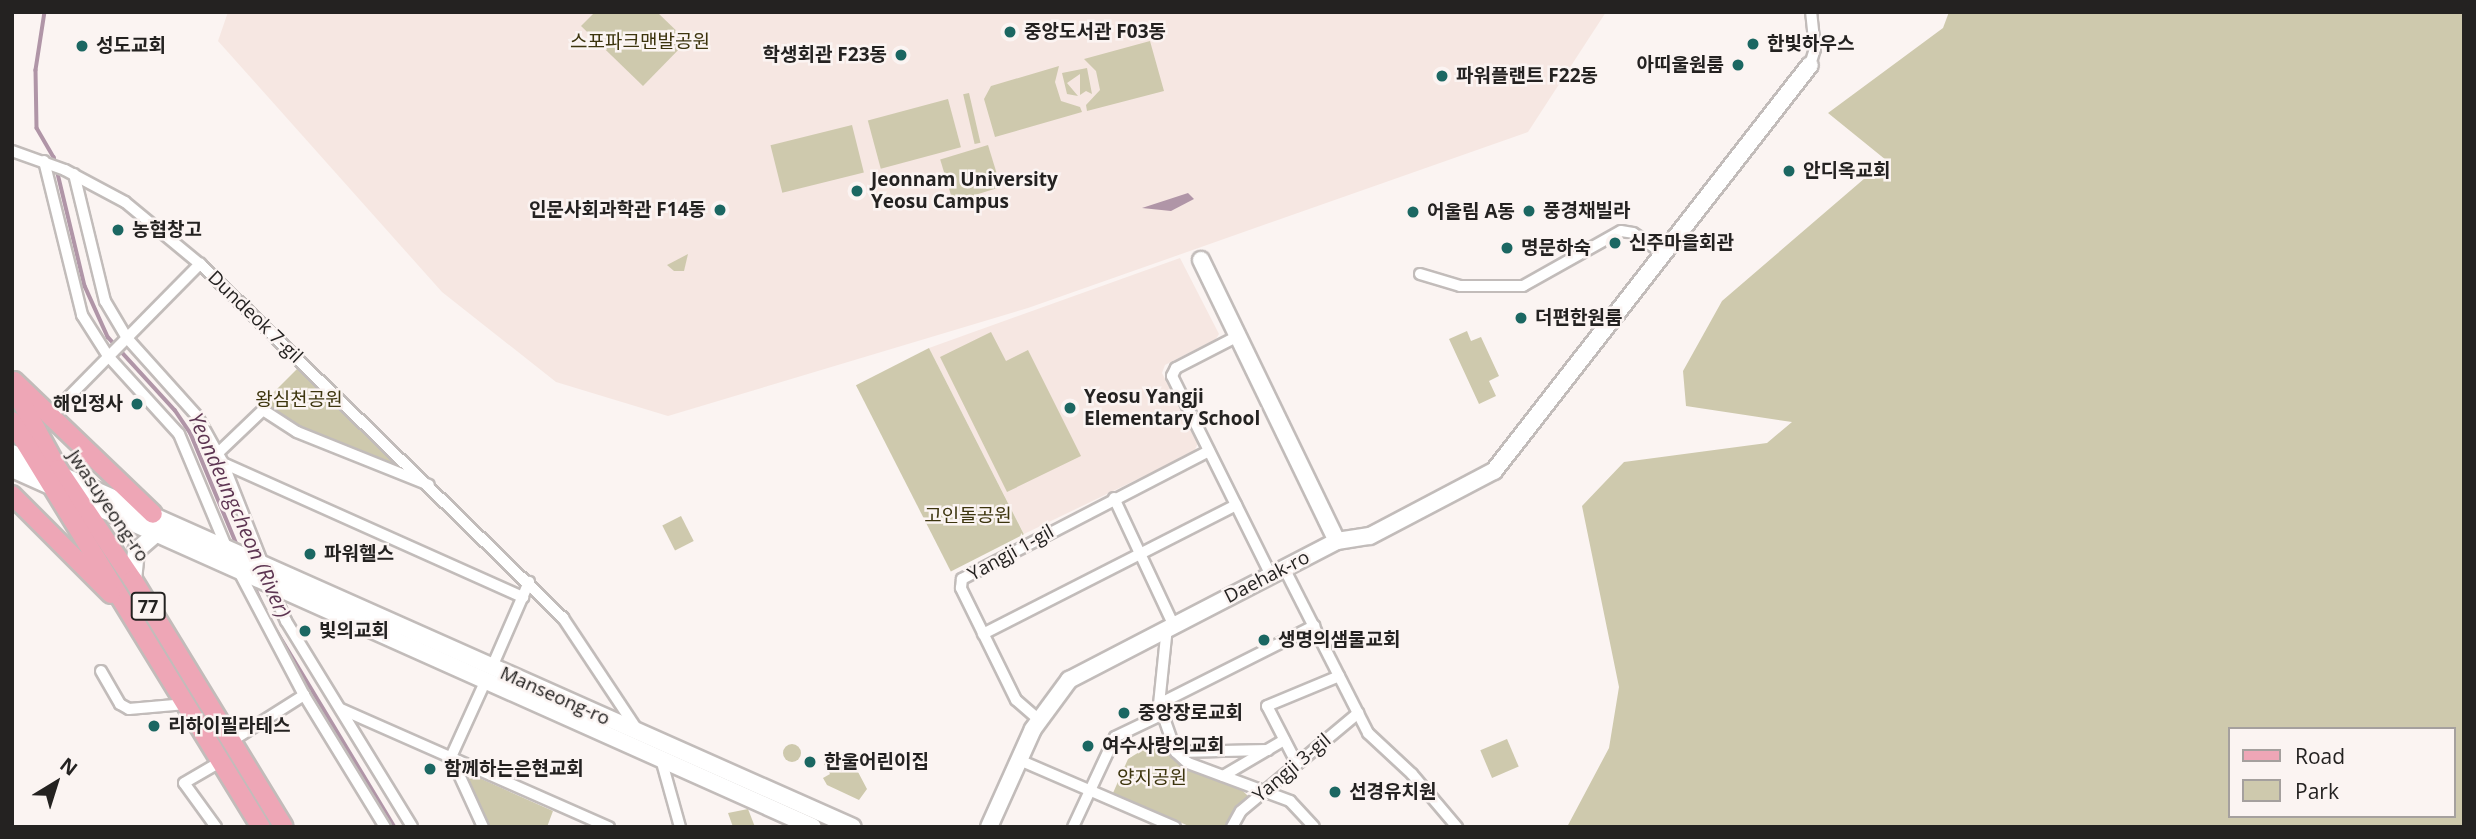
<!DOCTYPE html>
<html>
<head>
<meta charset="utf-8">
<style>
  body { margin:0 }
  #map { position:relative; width:2476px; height:839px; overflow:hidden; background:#fbf4f2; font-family:"Open Sans","Noto Sans KR",sans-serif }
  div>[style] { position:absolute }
  .built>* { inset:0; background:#f6e7e2 }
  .green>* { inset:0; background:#cec9ad; transform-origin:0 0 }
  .round { border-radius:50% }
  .water>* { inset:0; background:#b095a7 }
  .stream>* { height:3.5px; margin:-1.75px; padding:0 1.75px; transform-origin:1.75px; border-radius:1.75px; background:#b095a7 }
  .roads { filter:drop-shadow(2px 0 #c2bcba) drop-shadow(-2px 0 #c2bcba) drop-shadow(0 2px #c2bcba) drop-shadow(0 -2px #c2bcba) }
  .street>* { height:10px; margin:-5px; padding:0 5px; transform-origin:5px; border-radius:5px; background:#fff }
  .secondary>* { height:16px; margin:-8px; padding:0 8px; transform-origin:8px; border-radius:8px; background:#fff }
  .primary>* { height:18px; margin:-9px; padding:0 9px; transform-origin:9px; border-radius:9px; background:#eea6b6 }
  .dots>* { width:19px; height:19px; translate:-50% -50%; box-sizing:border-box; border:4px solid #fbf4f2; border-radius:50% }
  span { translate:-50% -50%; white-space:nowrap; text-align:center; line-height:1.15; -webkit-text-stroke:5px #fbf4f2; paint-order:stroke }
  .shield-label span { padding:2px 5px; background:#fbf4f2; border:2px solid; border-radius:5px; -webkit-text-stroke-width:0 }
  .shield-label { font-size:18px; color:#242221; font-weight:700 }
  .poi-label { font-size:19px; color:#242221; font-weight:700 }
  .left { translate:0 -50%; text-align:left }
  .right { translate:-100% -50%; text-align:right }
  .park-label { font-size:19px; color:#3d350e }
  .street-label { font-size:19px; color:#242221 }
  .water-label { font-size:21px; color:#5d3552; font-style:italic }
  .frame { position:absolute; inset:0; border:14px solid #242221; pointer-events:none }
  .legend { position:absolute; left:2228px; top:727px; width:228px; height:91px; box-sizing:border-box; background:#fbf4f2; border:2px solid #a5a09e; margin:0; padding:9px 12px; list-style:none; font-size:21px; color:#242221 }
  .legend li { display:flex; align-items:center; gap:14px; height:35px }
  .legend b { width:35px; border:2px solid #a5a09e }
  .north { position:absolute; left:21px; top:748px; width:70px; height:70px; -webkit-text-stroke:5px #fbf4f2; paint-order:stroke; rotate:38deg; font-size:19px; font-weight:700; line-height:28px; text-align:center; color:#242221 }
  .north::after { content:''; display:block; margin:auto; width:24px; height:32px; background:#242221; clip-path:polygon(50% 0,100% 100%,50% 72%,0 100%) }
</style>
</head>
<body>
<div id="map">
  <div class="built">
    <i style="clip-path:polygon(228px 12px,1606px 12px,1528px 132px,1028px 308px,668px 416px,556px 382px,442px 292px,218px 41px)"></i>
    <i style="clip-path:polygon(1180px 258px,1219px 334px,1216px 339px,1165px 365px,1162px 373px,1198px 443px,1194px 452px,1024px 534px,929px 348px)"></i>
  </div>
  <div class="green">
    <i style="clip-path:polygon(595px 12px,657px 12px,687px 41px,643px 86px,581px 26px)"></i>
    <i style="clip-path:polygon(evenodd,1949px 12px,2464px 12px,2464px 827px,1567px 827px,1609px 748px,1619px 687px,1582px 506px,1624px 462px,1767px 443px,1792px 422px,1686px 406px,1683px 371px,1722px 301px,1886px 160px,1828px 113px,1943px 28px,1949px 12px,2229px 729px,2453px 729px,2453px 816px,2229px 816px,2229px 729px)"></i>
    <i style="clip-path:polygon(1150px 41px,1164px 91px,1087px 111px,1086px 105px,1100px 90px,1096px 71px,1084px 59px)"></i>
    <i style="clip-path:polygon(1059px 66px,1055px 82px,1061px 101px,1080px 107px,1082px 112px,995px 137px,984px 99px,991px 86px)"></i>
    <i style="clip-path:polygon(1087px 68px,1092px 94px,1086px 91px,1080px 95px,1080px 74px,1067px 83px,1078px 96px,1067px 94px,1062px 73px)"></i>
    <i style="left:969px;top:93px;width:51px;height:6px;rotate:77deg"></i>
    <i style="left:948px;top:99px;width:50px;height:83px;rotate:75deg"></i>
    <i style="left:852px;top:125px;width:49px;height:84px;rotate:76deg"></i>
    <i style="left:988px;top:145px;width:44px;height:50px;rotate:73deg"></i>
    <i style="clip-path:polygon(688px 254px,684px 271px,674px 271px,667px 265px)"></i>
    <i style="clip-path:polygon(1467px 331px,1471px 341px,1481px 337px,1499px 376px,1489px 381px,1496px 396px,1479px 404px,1449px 339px)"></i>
    <i style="clip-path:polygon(991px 332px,1006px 361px,1028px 350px,1081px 456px,1007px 492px,940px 357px)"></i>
    <i style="left:929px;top:348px;width:209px;height:82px;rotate:63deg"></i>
    <i style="clip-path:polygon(299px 367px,407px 469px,403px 473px,290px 424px,265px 401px)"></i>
    <i style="left:681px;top:516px;width:28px;height:21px;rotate:63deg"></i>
    <i style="clip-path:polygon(1165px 736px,1176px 762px,1240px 788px,1249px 797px,1235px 808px,1224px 827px,1191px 827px,1113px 793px,1128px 759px)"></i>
    <i style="left:1507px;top:739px;width:30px;height:29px;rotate:67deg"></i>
    <i class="round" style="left:783px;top:744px;width:18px;height:18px"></i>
    <i style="clip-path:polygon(847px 751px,867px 789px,859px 800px,827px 785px,823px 778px,830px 774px,824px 764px)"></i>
    <i style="clip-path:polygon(468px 773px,553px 811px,547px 827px,488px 827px,465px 778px)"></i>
    <i style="clip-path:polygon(748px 809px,755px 827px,733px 827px,728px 813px)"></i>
  </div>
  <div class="water">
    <i style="clip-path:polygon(1188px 193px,1194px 199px,1171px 211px,1142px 208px)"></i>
  </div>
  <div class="stream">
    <i style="left:45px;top:12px;width:59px;rotate:98.8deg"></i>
    <i style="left:36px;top:70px;width:58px;rotate:89deg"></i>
    <i style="left:37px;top:128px;width:34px;rotate:60deg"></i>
    <i style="left:54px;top:157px;width:133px;rotate:76.5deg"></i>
    <i style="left:85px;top:286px;width:56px;rotate:65.7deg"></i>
    <i style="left:108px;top:337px;width:99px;rotate:47.5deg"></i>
    <i style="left:175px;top:410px;width:29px;rotate:56deg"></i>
    <i style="left:191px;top:434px;width:122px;rotate:67.4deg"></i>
    <i style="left:253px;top:583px;width:27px;rotate:66deg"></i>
    <i style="left:276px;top:630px;width:230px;rotate:58.9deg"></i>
  </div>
  <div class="roads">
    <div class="street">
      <i style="left:1810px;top:65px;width:17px;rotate:-73deg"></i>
      <i style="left:1815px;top:49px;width:37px;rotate:-96deg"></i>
      <i style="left:12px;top:151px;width:56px;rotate:19.7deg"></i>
      <i style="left:65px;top:170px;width:68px;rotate:28.1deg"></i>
      <i style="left:125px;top:202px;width:97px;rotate:39.6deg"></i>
      <i style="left:200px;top:264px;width:507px;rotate:44.28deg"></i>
      <i style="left:563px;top:618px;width:136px;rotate:56.4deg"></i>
      <i style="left:44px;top:161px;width:159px;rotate:76.1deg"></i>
      <i style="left:82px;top:315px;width:49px;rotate:57.6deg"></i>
      <i style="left:108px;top:356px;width:105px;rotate:47.7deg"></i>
      <i style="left:179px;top:434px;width:127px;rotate:67.3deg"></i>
      <i style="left:74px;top:174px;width:131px;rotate:76.3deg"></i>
      <i style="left:105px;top:301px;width:43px;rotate:59.3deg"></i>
      <i style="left:127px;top:338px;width:105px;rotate:48.1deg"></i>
      <i style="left:197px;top:416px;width:54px;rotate:61deg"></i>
      <i style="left:223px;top:463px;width:112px;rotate:68.5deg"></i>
      <i style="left:1420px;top:274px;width:42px;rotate:16.7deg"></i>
      <i style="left:1460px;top:286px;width:63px"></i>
      <i style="left:1523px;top:286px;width:112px;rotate:-29.3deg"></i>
      <i style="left:1621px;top:231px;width:12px;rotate:9deg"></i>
      <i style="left:1633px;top:233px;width:37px;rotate:34deg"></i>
      <i style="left:1238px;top:336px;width:70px;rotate:152.7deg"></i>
      <i style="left:1176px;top:368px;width:9px;rotate:117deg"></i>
      <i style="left:1172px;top:376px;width:222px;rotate:63.6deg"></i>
      <i style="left:50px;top:416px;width:214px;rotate:-45.4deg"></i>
      <i style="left:218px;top:453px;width:62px;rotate:-43.7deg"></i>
      <i style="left:263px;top:410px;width:40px;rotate:32.9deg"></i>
      <i style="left:297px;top:432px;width:142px;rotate:21.9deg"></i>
      <i style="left:223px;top:463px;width:329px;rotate:24.1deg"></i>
      <i style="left:1114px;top:498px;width:139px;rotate:64.9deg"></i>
      <i style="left:237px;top:568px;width:144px;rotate:62.2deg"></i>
      <i style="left:304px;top:695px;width:155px;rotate:58.5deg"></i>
      <i style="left:1284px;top:568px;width:185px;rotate:63deg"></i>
      <i style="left:1368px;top:733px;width:60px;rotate:43deg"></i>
      <i style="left:1412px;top:774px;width:70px;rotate:49.7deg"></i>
      <i style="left:269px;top:583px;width:42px;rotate:65.9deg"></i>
      <i style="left:286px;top:621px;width:241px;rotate:58.5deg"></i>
      <i style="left:1167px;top:627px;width:77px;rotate:95.9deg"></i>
      <i style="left:1159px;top:704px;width:51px;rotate:70.5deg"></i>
      <i style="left:1176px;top:752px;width:16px;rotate:43deg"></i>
      <i style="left:1188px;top:763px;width:109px;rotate:20.4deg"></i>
      <i style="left:1290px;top:801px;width:35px;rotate:47deg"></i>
      <i style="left:983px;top:634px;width:284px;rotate:-27deg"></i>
      <i style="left:492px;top:667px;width:93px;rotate:-66.5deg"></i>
      <i style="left:101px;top:671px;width:38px;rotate:60deg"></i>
      <i style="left:120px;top:704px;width:10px;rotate:29deg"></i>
      <i style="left:129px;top:709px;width:57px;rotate:-5deg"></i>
      <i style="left:1159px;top:704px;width:174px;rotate:-26.7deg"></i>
      <i style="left:341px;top:709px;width:293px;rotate:23.8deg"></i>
      <i style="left:1038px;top:719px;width:29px;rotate:-139deg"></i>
      <i style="left:1016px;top:700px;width:125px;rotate:-116.2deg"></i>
      <i style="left:961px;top:588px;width:9px;rotate:-84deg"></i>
      <i style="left:962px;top:579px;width:278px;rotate:-27.4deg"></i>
      <i style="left:230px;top:742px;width:88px;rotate:-32.4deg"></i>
      <i style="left:1176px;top:752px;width:92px;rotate:-1.2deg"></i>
      <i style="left:661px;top:759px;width:71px;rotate:74.4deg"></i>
      <i style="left:1017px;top:759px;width:172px;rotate:23.3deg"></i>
      <i style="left:1297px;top:764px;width:65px;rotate:-117.3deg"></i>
      <i style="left:1267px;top:706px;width:78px;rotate:-22.6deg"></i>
      <i style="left:1223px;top:776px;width:71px;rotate:-30.5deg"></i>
      <i style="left:216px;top:827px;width:54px;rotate:-126deg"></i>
      <i style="left:184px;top:783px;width:42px;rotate:-30.3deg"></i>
      <i style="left:483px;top:827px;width:77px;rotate:-114.6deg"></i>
      <i style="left:451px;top:757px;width:85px;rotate:-65.6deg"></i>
      <i style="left:1073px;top:827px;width:99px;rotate:-65deg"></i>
      <i style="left:1115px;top:737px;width:51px;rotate:-25.6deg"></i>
      <i style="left:1232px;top:827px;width:18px;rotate:-61deg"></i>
      <i style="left:1241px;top:811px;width:153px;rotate:-39.9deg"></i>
    </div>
    <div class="secondary">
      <i style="left:1201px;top:260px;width:312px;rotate:64.2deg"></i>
      <i style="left:12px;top:453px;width:920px;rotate:23.98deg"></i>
      <i style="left:12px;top:469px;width:877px;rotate:24.08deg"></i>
      <i style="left:133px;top:580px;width:29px;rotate:-84deg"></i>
      <i style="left:136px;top:551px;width:29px;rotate:-41deg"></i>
      <i style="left:989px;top:827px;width:107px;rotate:-65.8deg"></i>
      <i style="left:1033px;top:729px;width:61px;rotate:-53.7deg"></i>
      <i style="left:1069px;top:680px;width:302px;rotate:-27.4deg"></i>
      <i style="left:1337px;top:541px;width:33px;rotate:-9deg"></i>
      <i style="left:1370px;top:536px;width:140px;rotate:-27.7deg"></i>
      <i style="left:1494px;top:471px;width:514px;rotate:-52.11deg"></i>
    </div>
    <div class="primary">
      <i style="left:14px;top:381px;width:192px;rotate:43.7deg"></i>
      <i style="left:12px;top:385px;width:96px;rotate:61.3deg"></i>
      <i style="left:58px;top:469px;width:134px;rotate:56deg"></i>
      <i style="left:133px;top:580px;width:289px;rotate:58.6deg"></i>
      <i style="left:12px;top:421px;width:476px;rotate:58.5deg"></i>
      <i style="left:12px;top:495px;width:140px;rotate:45deg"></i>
    </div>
  </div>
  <div class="dots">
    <i style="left:1010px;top:32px;background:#1b6762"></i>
    <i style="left:1753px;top:44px;background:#1b6762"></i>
    <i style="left:82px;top:46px;background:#1b6762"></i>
    <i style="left:901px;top:55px;background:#1b6762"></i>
    <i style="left:1738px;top:65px;background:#1b6762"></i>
    <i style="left:1442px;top:76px;background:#1b6762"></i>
    <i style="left:1789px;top:171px;background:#1b6762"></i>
    <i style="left:857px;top:191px;background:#1b6762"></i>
    <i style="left:720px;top:210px;background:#1b6762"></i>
    <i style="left:1529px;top:211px;background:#1b6762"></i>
    <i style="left:1413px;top:212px;background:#1b6762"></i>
    <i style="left:118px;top:230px;background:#1b6762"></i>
    <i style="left:1615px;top:243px;background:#1b6762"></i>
    <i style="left:1507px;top:248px;background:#1b6762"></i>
    <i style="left:1521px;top:318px;background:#1b6762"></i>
    <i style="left:137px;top:404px;background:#1b6762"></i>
    <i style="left:1070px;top:408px;background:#1b6762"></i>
    <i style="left:310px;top:554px;background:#1b6762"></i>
    <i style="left:305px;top:631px;background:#1b6762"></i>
    <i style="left:1264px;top:640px;background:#1b6762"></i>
    <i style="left:1124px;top:713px;background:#1b6762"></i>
    <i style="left:154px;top:726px;background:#1b6762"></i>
    <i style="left:1088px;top:746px;background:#1b6762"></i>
    <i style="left:810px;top:762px;background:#1b6762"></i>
    <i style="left:430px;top:769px;background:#1b6762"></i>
    <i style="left:1335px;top:792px;background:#1b6762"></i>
  </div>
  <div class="shield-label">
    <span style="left:148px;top:606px">77</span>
  </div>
  <div class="poi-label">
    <span class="left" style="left:1024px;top:32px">중앙도서관 F03동</span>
    <span class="left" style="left:1767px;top:44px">한빛하우스</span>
    <span class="left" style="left:96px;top:46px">성도교회</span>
    <span class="right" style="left:887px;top:55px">학생회관 F23동</span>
    <span class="right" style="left:1724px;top:65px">아띠울원룸</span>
    <span class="left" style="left:1456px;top:76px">파워플랜트 F22동</span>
    <span class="left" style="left:1803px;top:171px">안디옥교회</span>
    <span class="left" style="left:871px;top:191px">Jeonnam University<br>Yeosu Campus</span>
    <span class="right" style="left:706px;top:210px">인문사회과학관 F14동</span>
    <span class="left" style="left:1543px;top:211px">풍경채빌라</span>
    <span class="left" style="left:1427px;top:212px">어울림 A동</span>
    <span class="left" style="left:132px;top:230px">농협창고</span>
    <span class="left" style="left:1629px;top:243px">신주마을회관</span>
    <span class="left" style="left:1521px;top:248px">명문하숙</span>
    <span class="left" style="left:1535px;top:318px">더편한원룸</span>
    <span class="left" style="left:1084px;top:408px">Yeosu Yangji<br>Elementary School</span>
    <span class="right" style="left:123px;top:404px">해인정사</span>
    <span class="left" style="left:324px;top:554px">파워헬스</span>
    <span class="left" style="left:319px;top:631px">빛의교회</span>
    <span class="left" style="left:1278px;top:640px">생명의샘물교회</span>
    <span class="left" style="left:1138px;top:713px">중앙장로교회</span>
    <span class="left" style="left:168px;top:726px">리하이필라테스</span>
    <span class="left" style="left:1102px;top:746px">여수사랑의교회</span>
    <span class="left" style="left:824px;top:762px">한울어린이집</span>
    <span class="left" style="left:444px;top:769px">함께하는은현교회</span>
    <span class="left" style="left:1349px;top:792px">선경유치원</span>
  </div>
  <div class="park-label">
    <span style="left:640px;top:42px">스포파크맨발공원</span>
    <span style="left:299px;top:400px">왕심천공원</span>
    <span style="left:968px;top:516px">고인돌공원</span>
    <span style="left:1152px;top:778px">양지공원</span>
  </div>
  <div class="street-label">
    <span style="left:255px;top:317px;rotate:44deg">Dundeok 7-gil</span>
    <span style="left:108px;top:506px;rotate:56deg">Jwasuyeong-ro</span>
    <span style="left:1011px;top:553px;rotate:-29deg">Yangji 1-gil</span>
    <span style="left:1267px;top:577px;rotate:-27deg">Daehak-ro</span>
    <span style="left:555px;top:696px;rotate:24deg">Manseong-ro</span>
    <span style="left:1292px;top:768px;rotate:-40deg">Yangji 3-gil</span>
  </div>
  <div class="water-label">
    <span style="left:240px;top:515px;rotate:66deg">Yeondeungcheon (River)</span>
  </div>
  <div class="frame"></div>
  <ul class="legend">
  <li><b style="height:9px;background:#eea6b6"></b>Road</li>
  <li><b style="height:19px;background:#cec9ad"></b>Park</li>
  </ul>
  <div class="north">N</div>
</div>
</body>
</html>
